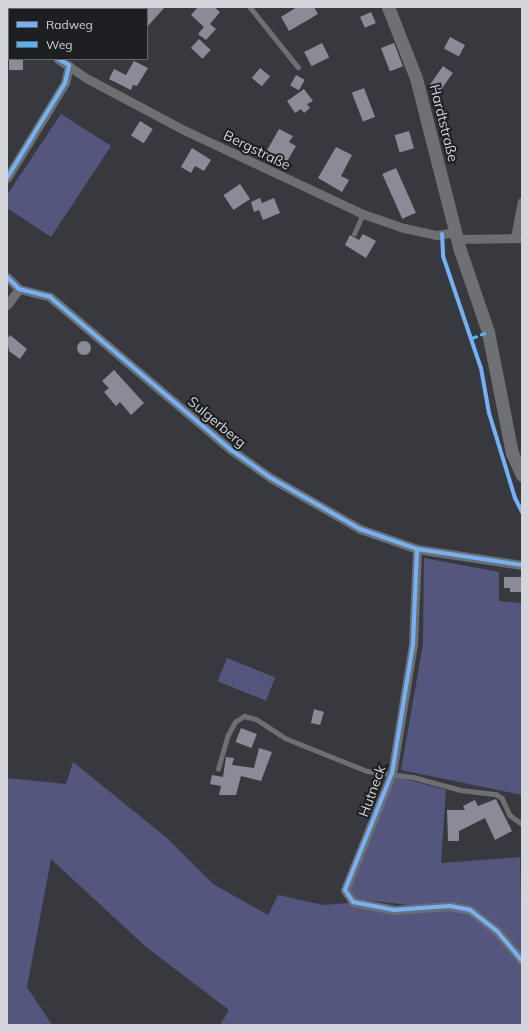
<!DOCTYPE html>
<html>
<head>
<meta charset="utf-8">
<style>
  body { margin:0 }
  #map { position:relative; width:529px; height:1032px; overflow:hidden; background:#38393e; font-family:Mulish,sans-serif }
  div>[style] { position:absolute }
  .green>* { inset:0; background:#55567e; transform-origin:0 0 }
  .building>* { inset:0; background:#8a8b97; transform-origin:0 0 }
  .round { border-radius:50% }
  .service>* { height:4.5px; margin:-2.25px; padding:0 2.25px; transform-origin:2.25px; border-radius:2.25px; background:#6e6f71 }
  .minor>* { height:9px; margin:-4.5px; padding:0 4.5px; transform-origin:4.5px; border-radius:4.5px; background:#6e6f71 }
  .secondary>* { height:13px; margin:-6.5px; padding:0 6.5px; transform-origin:6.5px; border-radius:6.5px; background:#6f7074 }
  .quiet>* { height:3px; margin-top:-1.5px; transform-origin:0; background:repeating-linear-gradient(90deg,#52b3f8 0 6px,transparent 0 9px) }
  .cycleway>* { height:4px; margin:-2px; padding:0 2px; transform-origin:2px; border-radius:2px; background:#73b2f8 }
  span { translate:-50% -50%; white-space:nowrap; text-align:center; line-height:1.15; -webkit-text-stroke:4px #1e1f23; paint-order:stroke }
  .street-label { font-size:14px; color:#d4d5da }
  .frame { position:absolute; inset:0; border:8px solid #d4d5da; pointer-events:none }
  .legend { position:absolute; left:8px; top:8px; width:140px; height:52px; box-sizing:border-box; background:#1e1f23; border:1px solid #67686c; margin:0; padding:5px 7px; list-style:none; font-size:12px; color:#d4d5da }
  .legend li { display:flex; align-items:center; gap:8px; height:20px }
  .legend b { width:20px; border:1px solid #67686c }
</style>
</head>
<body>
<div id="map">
  <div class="green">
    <i style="clip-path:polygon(61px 114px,111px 146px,51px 237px,7px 208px,7px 195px)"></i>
    <i style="clip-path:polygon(424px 558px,499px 572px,499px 601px,522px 603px,522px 795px,401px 770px,423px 644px)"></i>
    <i style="left:227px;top:658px;width:52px;height:25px;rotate:22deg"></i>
    <i style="clip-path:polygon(73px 762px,167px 838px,213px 884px,268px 915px,278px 895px,323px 905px,348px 903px,395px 915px,439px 910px,464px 911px,486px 924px,522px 965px,522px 1025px,220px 1025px,229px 1010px,146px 947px,51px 859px,27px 987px,52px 1025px,7px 1025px,7px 778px,66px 784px)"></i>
    <i style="clip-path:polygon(394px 776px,446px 790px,441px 863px,520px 857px,522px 956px,481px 913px,355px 899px,347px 889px)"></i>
  </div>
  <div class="building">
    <i style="clip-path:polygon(147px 7px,165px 7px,147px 27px)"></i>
    <i style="clip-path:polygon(198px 7px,214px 7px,220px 12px,210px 24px,216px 29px,206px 40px,198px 34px,204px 27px,191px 15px)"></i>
    <i style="clip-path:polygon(297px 7px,314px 7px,318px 14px,289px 31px,281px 17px)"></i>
    <i style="left:371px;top:12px;width:12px;height:12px;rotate:66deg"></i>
    <i style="left:450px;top:37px;width:17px;height:13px;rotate:28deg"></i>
    <i style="left:199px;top:39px;width:16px;height:12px;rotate:43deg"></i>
    <i style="left:322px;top:43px;width:16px;height:20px;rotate:63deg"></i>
    <i style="left:394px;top:43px;width:25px;height:14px;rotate:69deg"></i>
    <i style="left:9px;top:59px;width:14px;height:11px"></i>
    <i style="clip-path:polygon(134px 61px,148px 68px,137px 86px,133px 85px,131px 90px,109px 79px,114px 69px,126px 75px)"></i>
    <i style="left:443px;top:66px;width:12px;height:24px;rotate:35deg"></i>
    <i style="left:260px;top:68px;width:13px;height:13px;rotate:39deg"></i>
    <i style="left:296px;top:75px;width:10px;height:12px;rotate:29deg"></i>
    <i style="left:364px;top:88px;width:31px;height:13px;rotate:69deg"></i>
    <i style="clip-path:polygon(304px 89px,313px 101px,307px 104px,310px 108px,304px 113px,301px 109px,295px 113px,287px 101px)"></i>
    <i style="left:140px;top:121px;width:15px;height:17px;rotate:32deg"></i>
    <i style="clip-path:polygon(279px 129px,293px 136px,289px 142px,296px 146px,285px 165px,265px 154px)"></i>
    <i style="left:409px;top:131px;width:18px;height:15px;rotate:74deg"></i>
    <i style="clip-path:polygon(336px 147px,352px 155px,341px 176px,349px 180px,342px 192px,318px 178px)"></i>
    <i style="clip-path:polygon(192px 148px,211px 160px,204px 171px,195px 166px,191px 173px,181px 167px)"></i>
    <i style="left:396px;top:168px;width:49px;height:15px;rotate:66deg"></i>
    <i style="left:240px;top:184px;width:18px;height:20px;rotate:56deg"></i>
    <i style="clip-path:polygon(260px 198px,262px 203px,274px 198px,280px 213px,263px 220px,259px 210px,254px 212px,251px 202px)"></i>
    <i style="clip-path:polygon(363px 234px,376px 241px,366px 258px,345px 245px,350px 235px,359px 240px)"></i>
    <i style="clip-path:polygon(10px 335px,27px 349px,20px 359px,9px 351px,7px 339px)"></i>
    <i class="round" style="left:77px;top:341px;width:14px;height:14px"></i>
    <i style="clip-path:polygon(114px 370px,144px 403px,131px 415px,120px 402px,116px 406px,104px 392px,109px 388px,102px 381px)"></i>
    <i style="clip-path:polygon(504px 577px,522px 577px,522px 592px,510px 592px,510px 588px,504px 588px)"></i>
    <i style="clip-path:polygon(314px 709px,324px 712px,320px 725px,311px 723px)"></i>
    <i style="left:241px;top:728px;width:17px;height:15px;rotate:21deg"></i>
    <i style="clip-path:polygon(259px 748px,272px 752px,261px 781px,241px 776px,236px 795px,219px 795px,221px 786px,210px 784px,212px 775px,223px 777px,226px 757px,234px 758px,232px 765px,254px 768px)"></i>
    <i style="clip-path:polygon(496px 799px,512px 831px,495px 840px,485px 818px,459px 831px,459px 841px,448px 841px,447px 810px,465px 810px,463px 806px,475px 800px,478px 806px)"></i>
  </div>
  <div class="service">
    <i style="left:250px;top:7px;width:77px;rotate:51.3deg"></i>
    <i style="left:354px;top:234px;width:22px;rotate:-66deg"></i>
    <i style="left:218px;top:769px;width:35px;rotate:-74deg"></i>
    <i style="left:228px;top:735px;width:15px;rotate:-62deg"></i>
    <i style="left:235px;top:722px;width:11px;rotate:-34deg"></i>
    <i style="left:244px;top:716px;width:12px;rotate:14deg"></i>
    <i style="left:256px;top:719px;width:35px;rotate:33deg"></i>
    <i style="left:285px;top:738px;width:88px;rotate:21.9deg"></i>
    <i style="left:367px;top:771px;width:46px;rotate:7.4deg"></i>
    <i style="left:413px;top:777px;width:50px;rotate:15.2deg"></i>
    <i style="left:461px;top:790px;width:35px;rotate:7deg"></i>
    <i style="left:496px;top:794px;width:7px;rotate:34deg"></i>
    <i style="left:502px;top:798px;width:19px;rotate:65deg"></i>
    <i style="left:510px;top:815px;width:15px;rotate:37deg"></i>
  </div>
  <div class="minor">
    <i style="left:130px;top:9px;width:3px;rotate:-45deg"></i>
    <i style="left:7px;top:49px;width:2px"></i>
    <i style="left:58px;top:59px;width:36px;rotate:34deg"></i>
    <i style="left:88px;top:79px;width:111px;rotate:28deg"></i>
    <i style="left:186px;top:131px;width:195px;rotate:25.1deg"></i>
    <i style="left:363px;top:214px;width:43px;rotate:18.9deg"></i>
    <i style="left:404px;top:228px;width:34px;rotate:12deg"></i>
    <i style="left:437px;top:235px;width:18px;rotate:-9deg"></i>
    <i style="left:7px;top:178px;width:111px;rotate:-58.6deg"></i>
    <i style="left:65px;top:83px;width:18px;rotate:-77deg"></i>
    <i style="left:515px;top:237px;width:36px;rotate:-79deg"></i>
    <i style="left:457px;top:239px;width:65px;rotate:-0.9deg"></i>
    <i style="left:7px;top:277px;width:17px;rotate:45deg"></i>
    <i style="left:19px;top:289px;width:32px;rotate:14deg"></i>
    <i style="left:50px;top:297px;width:236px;rotate:40.2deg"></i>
    <i style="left:230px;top:449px;width:50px;rotate:35.3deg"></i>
    <i style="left:271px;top:478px;width:103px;rotate:29.8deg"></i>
    <i style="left:360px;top:529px;width:60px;rotate:19.3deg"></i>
    <i style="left:417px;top:549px;width:106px;rotate:8.7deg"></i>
    <i style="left:7px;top:305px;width:20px;rotate:-53deg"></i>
    <i style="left:417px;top:549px;width:95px;rotate:92.4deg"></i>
    <i style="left:413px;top:644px;width:131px;rotate:99.2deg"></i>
    <i style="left:392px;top:773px;width:126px;rotate:111.9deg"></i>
    <i style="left:345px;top:890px;width:14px;rotate:56deg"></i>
    <i style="left:353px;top:902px;width:42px;rotate:11deg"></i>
    <i style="left:394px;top:910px;width:56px;rotate:-4.1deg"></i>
    <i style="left:450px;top:906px;width:20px;rotate:11deg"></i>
    <i style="left:470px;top:910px;width:34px;rotate:38deg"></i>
    <i style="left:497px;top:931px;width:39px;rotate:50deg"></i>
  </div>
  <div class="secondary">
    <i style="left:388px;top:7px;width:76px;rotate:68.5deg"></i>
    <i style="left:416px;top:78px;width:178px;rotate:75.7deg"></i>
    <i style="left:460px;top:250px;width:87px;rotate:71.1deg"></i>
    <i style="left:488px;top:332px;width:123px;rotate:78.8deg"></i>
    <i style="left:512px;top:453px;width:24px;rotate:66deg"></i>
  </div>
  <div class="quiet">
    <i style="left:472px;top:338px;width:17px;rotate:-21deg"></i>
  </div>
  <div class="cycleway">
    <i style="left:7px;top:178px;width:111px;rotate:-58.6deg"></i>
    <i style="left:65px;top:83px;width:18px;rotate:-77deg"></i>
    <i style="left:69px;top:65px;width:13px;rotate:-151deg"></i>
    <i style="left:442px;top:234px;width:22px;rotate:87deg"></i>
    <i style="left:443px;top:256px;width:118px;rotate:71.3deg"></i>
    <i style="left:481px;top:368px;width:46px;rotate:79.9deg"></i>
    <i style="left:489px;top:413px;width:89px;rotate:73deg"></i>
    <i style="left:515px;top:498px;width:16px;rotate:63deg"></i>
    <i style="left:7px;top:277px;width:17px;rotate:45deg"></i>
    <i style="left:19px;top:289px;width:32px;rotate:14deg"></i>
    <i style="left:50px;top:297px;width:236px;rotate:40.2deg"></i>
    <i style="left:230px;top:449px;width:50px;rotate:35.3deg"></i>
    <i style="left:271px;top:478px;width:103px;rotate:29.8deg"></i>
    <i style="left:360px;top:529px;width:60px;rotate:19.3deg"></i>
    <i style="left:417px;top:549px;width:106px;rotate:8.7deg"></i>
    <i style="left:417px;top:549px;width:95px;rotate:92.4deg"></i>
    <i style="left:413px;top:644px;width:131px;rotate:99.2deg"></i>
    <i style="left:392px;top:773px;width:126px;rotate:111.9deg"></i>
    <i style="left:345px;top:890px;width:14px;rotate:56deg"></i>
    <i style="left:353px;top:902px;width:42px;rotate:11deg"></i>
    <i style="left:394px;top:910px;width:56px;rotate:-4.1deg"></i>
    <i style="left:450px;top:906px;width:20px;rotate:11deg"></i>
    <i style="left:470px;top:910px;width:34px;rotate:38deg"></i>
    <i style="left:497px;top:931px;width:39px;rotate:50deg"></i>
  </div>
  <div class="street-label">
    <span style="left:444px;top:123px;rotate:76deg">Hardtstraße</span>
    <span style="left:257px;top:150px;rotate:26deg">Bergstraße</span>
    <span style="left:217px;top:422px;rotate:40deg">Sulgerberg</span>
    <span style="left:372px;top:791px;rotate:-70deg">Hutneck</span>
  </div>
  <div class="frame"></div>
  <ul class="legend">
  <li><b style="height:5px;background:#73b2f8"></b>Radweg</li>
  <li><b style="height:5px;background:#52b3f8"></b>Weg</li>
  </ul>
</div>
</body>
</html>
